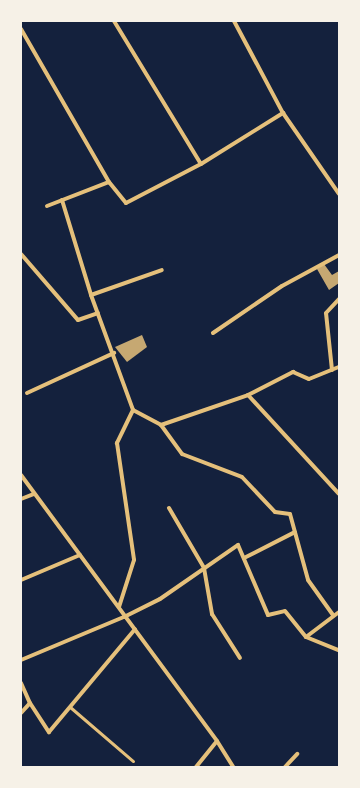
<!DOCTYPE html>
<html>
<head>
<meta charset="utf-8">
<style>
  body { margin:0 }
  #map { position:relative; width:360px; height:788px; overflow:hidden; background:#14213d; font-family:Barlow,sans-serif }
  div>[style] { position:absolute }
  .building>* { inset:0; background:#c6a872 }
  .service>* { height:3px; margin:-1.5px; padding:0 1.5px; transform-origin:1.5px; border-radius:1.5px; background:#e5c07b }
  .minor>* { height:4px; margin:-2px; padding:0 2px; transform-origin:2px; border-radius:2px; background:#e5c07b }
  span { translate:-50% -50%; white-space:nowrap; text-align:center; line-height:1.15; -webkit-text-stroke:3px #f6f1e7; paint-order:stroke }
  .frame { position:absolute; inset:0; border:22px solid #f6f1e7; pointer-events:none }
</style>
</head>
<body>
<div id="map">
  <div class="building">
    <i style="clip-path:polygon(324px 264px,332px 275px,339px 271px,339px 283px,329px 290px,317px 269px)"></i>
    <i style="clip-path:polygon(142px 335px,147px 347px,127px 362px,115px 347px)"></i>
  </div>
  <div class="service">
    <i style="left:70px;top:707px;width:83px;rotate:40.6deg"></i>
  </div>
  <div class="minor">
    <i style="left:114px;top:21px;width:167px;rotate:58.7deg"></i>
    <i style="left:234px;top:21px;width:104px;rotate:62deg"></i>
    <i style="left:283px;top:113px;width:98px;rotate:55.3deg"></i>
    <i style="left:21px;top:29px;width:177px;rotate:60.1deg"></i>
    <i style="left:109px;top:182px;width:27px;rotate:51deg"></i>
    <i style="left:126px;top:203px;width:85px;rotate:-27.5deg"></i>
    <i style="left:201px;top:164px;width:97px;rotate:-31.9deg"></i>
    <i style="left:62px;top:200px;width:99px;rotate:73deg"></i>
    <i style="left:91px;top:295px;width:122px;rotate:69.9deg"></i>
    <i style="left:133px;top:410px;width:37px;rotate:116deg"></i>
    <i style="left:117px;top:443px;width:118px;rotate:81.7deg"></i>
    <i style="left:134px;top:560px;width:49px;rotate:107.7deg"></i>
    <i style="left:47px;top:206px;width:66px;rotate:-21.2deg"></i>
    <i style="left:21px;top:254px;width:87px;rotate:49.2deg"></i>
    <i style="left:78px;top:320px;width:21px;rotate:-19deg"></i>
    <i style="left:91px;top:295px;width:75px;rotate:-19.4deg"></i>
    <i style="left:213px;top:333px;width:83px;rotate:-34.3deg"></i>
    <i style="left:282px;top:286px;width:65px;rotate:-28.5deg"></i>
    <i style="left:332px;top:370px;width:57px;rotate:-96deg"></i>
    <i style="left:326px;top:313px;width:19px;rotate:-47deg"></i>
    <i style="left:27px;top:393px;width:96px;rotate:-24.7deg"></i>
    <i style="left:248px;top:395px;width:134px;rotate:47.4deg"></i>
    <i style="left:133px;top:410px;width:32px;rotate:28deg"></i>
    <i style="left:161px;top:425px;width:92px;rotate:-19deg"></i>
    <i style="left:248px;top:395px;width:51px;rotate:-27.1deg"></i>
    <i style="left:293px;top:372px;width:17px;rotate:24deg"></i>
    <i style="left:309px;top:379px;width:32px;rotate:-22deg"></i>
    <i style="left:161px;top:425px;width:36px;rotate:54deg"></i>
    <i style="left:182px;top:454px;width:64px;rotate:21deg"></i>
    <i style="left:242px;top:477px;width:48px;rotate:46.7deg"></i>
    <i style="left:275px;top:512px;width:15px;rotate:8deg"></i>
    <i style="left:290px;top:514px;width:68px;rotate:74.7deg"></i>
    <i style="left:308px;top:580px;width:43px;rotate:54.5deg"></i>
    <i style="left:21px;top:475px;width:330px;rotate:53.6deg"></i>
    <i style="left:217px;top:741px;width:31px;rotate:58deg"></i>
    <i style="left:21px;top:499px;width:14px;rotate:-21deg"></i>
    <i style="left:169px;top:508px;width:69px;rotate:59.7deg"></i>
    <i style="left:204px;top:568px;width:47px;rotate:80.1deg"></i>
    <i style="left:212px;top:614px;width:52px;rotate:57.5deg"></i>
    <i style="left:244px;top:558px;width:57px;rotate:-27deg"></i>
    <i style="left:21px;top:580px;width:64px;rotate:-23deg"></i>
    <i style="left:306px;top:637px;width:41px;rotate:-37.1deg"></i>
    <i style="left:21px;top:660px;width:112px;rotate:-22.7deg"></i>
    <i style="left:124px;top:617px;width:40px;rotate:-26.6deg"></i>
    <i style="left:160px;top:599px;width:95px;rotate:-34.7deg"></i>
    <i style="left:238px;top:545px;width:76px;rotate:66.8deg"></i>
    <i style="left:268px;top:615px;width:17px;rotate:-13deg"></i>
    <i style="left:285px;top:611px;width:33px;rotate:51deg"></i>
    <i style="left:306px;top:637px;width:35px;rotate:22deg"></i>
    <i style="left:21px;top:683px;width:22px;rotate:66deg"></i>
    <i style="left:30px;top:703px;width:35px;rotate:57deg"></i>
    <i style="left:49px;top:732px;width:134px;rotate:-50.1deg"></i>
    <i style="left:21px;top:713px;width:13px;rotate:-48deg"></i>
    <i style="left:196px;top:767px;width:33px;rotate:-51deg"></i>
    <i style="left:285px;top:767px;width:18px;rotate:-47deg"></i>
  </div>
  <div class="frame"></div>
</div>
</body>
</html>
